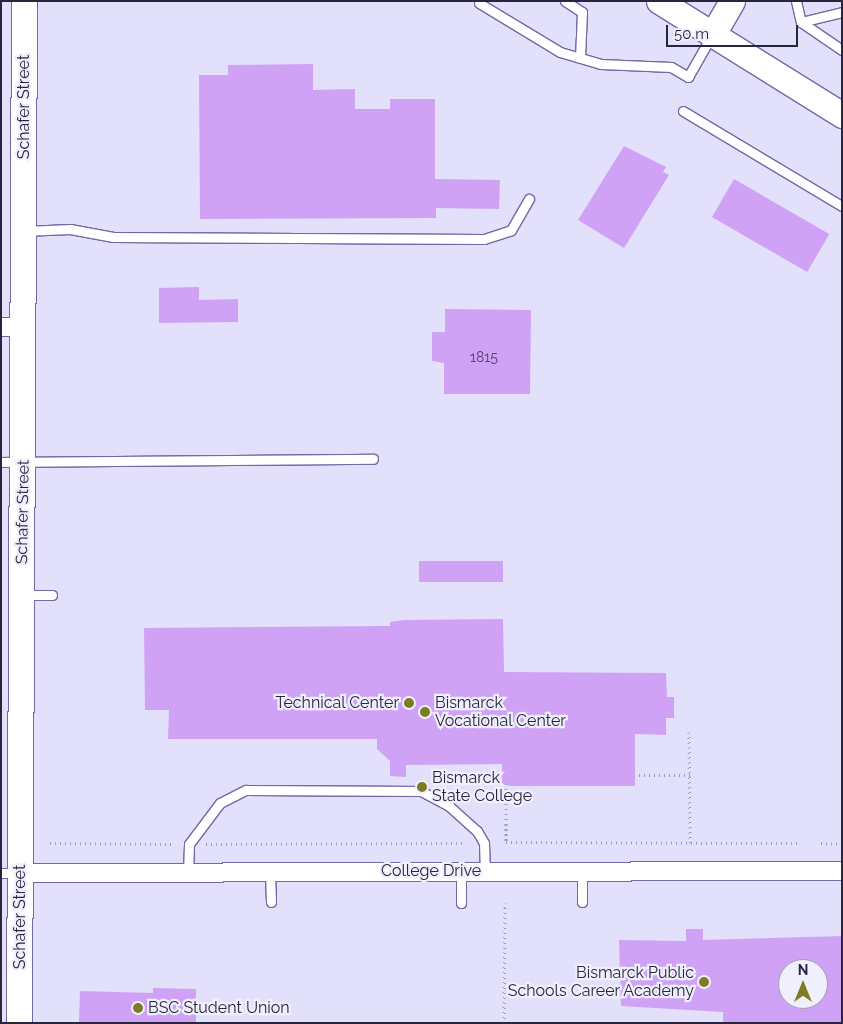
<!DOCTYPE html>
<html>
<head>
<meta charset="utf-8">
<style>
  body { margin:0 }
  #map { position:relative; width:843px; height:1024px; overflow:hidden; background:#e2e0fb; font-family:Raleway,sans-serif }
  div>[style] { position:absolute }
  .building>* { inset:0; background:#cfa2f6; transform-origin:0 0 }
  .path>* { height:3px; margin-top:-1.5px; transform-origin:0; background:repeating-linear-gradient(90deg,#9d9bb5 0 1px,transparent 0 5px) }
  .roads { filter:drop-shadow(1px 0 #7069a5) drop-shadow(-1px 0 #7069a5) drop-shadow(0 1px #7069a5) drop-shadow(0 -1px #7069a5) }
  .lane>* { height:9px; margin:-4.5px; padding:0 4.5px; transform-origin:4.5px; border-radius:4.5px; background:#fff }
  .street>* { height:18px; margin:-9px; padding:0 9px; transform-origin:9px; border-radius:9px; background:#fff }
  .secondary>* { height:25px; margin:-12.5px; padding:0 12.5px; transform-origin:12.5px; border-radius:12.5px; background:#fff }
  .dots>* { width:14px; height:14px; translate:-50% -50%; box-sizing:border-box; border:2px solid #f0effd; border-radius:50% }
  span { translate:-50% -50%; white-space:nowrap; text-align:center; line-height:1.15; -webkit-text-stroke:4.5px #f0effd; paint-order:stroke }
  .number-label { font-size:14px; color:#52446c }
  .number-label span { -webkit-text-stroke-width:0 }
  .street-label { font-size:16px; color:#28253e }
  .poi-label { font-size:16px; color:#28253e }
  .right { translate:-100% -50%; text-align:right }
  .left { translate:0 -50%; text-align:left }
  .frame { position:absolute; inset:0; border:2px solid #28253e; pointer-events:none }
  .north { position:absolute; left:778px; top:959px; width:50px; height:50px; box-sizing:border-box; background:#f0effd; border:1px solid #a09eb1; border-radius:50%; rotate:0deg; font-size:14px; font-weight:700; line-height:20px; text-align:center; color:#28253e }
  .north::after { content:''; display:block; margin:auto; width:18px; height:22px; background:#7d7c23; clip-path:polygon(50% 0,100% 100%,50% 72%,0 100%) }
  .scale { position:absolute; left:666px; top:25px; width:132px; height:22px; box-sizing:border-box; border:2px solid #28253e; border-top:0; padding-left:6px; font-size:15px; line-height:18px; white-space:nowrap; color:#28253e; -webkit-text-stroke:4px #f0effd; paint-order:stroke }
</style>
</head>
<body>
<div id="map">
  <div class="building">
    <i style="clip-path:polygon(313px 64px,313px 90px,355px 89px,355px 109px,390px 109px,390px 99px,435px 99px,435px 179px,500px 180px,499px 209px,436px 208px,436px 218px,200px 219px,199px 75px,228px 75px,228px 65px)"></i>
    <i style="clip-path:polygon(624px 146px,666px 167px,663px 172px,669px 175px,624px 248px,578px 220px)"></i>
    <i style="left:734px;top:179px;width:110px;height:44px;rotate:30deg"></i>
    <i style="clip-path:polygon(199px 287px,199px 300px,238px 299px,238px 322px,159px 323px,159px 288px)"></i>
    <i style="clip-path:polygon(445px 309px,531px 310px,530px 394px,444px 394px,444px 363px,432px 361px,432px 332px,445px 332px)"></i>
    <i style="left:503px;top:561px;width:21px;height:84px;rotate:90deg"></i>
    <i style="clip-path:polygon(503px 619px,504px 672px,666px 673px,667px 697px,674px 697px,674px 718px,666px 718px,666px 735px,635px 734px,635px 786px,511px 786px,502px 784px,502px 764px,406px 765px,406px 777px,390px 776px,390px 761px,377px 749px,377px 739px,168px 739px,169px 710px,145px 710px,144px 628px,390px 626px,390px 622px,404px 620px)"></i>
    <i style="clip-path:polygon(evenodd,686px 929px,703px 929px,703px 940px,842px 936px,842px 1023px,723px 1023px,723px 1012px,621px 1006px,619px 940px,686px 941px,686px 929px,788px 969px,818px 969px,818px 999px,788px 999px,788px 969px)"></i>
    <i style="clip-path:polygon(153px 988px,196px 989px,196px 1023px,79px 1023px,80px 991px,153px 993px)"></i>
  </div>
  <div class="path">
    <i style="left:689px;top:732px;width:111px;rotate:89.5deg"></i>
    <i style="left:639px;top:775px;width:51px"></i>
    <i style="left:506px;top:784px;width:58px;rotate:90deg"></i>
    <i style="left:506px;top:842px;width:291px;rotate:0.2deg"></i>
    <i style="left:50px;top:843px;width:121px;rotate:0.5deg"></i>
    <i style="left:821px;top:843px;width:21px;rotate:3deg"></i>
    <i style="left:206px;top:844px;width:259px;rotate:-0.2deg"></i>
    <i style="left:504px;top:1023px;width:120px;rotate:-89.5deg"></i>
  </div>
  <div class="roads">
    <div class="lane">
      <i style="left:565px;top:1px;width:20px;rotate:33deg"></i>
      <i style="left:582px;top:12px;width:46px;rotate:92.5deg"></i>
      <i style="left:796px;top:1px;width:22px;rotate:77deg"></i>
      <i style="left:801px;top:22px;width:50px;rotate:34.3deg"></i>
      <i style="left:479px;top:3px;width:95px;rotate:31.2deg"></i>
      <i style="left:560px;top:52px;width:43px;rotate:16.3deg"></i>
      <i style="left:601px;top:64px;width:70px;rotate:2.5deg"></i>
      <i style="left:671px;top:67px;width:20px;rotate:30deg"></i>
      <i style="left:688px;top:77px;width:48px;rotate:-60.3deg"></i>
      <i style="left:801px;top:22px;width:42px;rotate:-13.7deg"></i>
      <i style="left:683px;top:111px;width:185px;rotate:30.9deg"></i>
      <i style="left:24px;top:231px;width:46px;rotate:-2.5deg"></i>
      <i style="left:70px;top:229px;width:44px;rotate:10.5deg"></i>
      <i style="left:113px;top:237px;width:371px;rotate:0.3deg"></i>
      <i style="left:484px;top:239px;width:28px;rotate:-18deg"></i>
      <i style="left:511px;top:230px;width:36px;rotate:-60deg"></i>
      <i style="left:1px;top:462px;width:372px;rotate:-0.5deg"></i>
      <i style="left:22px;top:595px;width:30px"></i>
      <i style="left:582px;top:871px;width:31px;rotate:90deg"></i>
      <i style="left:1px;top:873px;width:17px"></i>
      <i style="left:188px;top:873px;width:29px;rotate:-88deg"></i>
      <i style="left:189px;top:844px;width:51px;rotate:-52.9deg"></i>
      <i style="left:220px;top:803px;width:29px;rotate:-27deg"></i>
      <i style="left:246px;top:790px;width:175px;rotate:0.3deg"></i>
      <i style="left:421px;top:791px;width:32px;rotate:28deg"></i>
      <i style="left:449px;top:806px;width:38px;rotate:42deg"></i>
      <i style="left:477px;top:831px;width:14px;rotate:60deg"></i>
      <i style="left:484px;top:843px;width:28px;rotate:88deg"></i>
      <i style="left:270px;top:873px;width:29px;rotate:88deg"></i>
      <i style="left:461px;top:903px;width:32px;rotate:-90deg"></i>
    </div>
    <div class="street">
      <i style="left:1px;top:327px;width:23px"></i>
      <i style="left:21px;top:873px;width:821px;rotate:-0.14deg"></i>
    </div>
    <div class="secondary">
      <i style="left:659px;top:1px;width:216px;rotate:31.9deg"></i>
      <i style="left:713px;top:34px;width:38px;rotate:-60deg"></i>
      <i style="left:19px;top:1023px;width:1022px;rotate:-89.72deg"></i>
    </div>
  </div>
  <div class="dots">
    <i style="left:409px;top:703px;background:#7d7c23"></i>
    <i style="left:425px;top:712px;background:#7d7c23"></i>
    <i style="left:422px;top:787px;background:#7d7c23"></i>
    <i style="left:704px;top:982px;background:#7d7c23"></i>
    <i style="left:138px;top:1008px;background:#7d7c23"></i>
  </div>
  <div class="number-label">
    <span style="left:484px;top:357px">1815</span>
  </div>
  <div class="street-label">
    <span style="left:24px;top:107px;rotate:-90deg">Schafer Street</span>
    <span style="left:23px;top:512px;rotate:-89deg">Schafer Street</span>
    <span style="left:431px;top:871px">College Drive</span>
    <span style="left:20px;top:917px;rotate:-90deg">Schafer Street</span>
  </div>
  <div class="poi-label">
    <span class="right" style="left:399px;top:703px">Technical Center</span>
    <span class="left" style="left:435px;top:712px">Bismarck<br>Vocational Center</span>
    <span class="left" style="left:432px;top:787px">Bismarck<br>State College</span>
    <span class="right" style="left:694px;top:982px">Bismarck Public<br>Schools Career Academy</span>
    <span class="left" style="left:148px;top:1008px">BSC Student Union</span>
  </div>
  <div class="frame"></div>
  <div class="north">N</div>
  <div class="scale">50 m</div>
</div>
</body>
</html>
